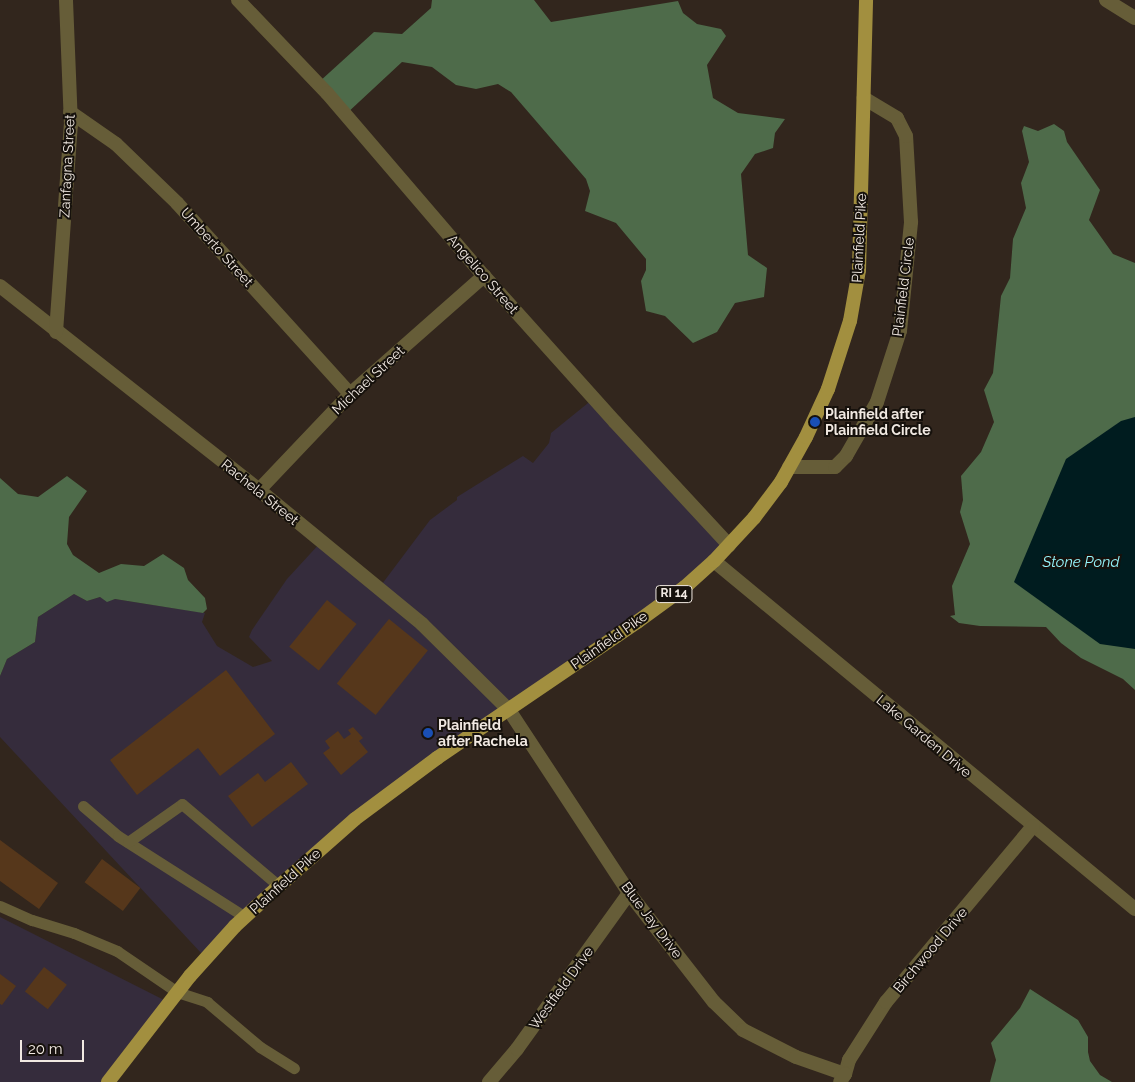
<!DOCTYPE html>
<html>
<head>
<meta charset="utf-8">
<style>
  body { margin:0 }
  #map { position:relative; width:1135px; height:1082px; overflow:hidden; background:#32261d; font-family:Raleway,sans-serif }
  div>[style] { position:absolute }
  .commercial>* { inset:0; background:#352c3c }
  .forest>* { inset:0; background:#4e6b4a }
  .water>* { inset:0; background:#001c1f }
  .building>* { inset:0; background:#56371b; transform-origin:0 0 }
  .service>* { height:11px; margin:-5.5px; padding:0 5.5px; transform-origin:5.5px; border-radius:5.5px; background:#665d38 }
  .minor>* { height:14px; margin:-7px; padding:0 7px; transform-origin:7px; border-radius:7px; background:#665d38 }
  .tertiary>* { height:14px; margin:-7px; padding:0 7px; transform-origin:7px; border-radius:7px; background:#665d38 }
  .primary>* { height:14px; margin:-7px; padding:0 7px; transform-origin:7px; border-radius:7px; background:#a28f3f }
  .dots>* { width:14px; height:14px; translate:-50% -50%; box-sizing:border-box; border:2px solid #16110c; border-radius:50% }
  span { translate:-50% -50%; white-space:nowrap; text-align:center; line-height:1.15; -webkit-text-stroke:4px #16110c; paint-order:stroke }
  .shield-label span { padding:1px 4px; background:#16110c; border:1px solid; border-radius:4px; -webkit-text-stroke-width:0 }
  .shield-label { font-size:12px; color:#f1e9e2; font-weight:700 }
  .street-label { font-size:14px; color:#f1e9e2 }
  .poi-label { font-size:14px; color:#f1e9e2; font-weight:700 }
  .left { translate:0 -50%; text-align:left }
  .water-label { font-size:15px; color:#95f5fc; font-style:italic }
  .scale { position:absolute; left:20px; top:1040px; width:64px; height:22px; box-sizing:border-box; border:2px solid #f1e9e2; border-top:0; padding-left:6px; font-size:15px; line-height:18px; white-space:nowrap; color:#f1e9e2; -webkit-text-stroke:4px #16110c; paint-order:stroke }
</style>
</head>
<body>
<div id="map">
  <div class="commercial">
    <i style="clip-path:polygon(593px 399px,726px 542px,702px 570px,361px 811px,202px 954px,0 737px,0 676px,7px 659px,35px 642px,38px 617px,74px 594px,87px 601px,100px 597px,107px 601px,115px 599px,205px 613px,202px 622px,217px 646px,253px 667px,272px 661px,249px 637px,252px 630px,287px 579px,321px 542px,382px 584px,430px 520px,457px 500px,457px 497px,523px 456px,533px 463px,549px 443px,551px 433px)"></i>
    <i style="clip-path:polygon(0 917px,166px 1001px,107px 1082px,0 1082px)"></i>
  </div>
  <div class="forest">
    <i style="clip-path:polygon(432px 0,534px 0,551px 22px,678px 1px,683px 13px,697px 24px,721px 29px,726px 36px,707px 65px,713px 98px,738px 113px,785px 119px,775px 133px,773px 148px,755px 154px,741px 174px,748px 255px,767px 268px,764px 297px,735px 303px,717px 332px,693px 343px,665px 316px,646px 311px,641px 281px,646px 270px,646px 259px,616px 223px,585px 211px,590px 191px,586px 179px,511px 92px,498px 84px,476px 89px,456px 85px,432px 67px,402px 62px,345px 115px,319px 82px,374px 32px,402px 34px,431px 8px)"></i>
    <i style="clip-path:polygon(1054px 124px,1064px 131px,1067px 142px,1100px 190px,1089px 220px,1113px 254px,1135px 263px,1135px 690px,1123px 679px,1081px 658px,1061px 643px,1046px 627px,980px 626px,959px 623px,950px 616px,955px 615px,952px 586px,970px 544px,960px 512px,963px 500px,961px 476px,981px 452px,994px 422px,984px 390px,993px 373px,1001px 296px,1010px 278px,1013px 239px,1026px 208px,1021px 183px,1029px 162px,1022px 131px,1024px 126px,1038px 131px)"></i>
    <i style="clip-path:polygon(67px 476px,87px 491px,69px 517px,67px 544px,73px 555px,99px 573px,121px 564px,144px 566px,163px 554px,184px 568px,188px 580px,205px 598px,207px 609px,203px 613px,115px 599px,107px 602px,100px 597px,87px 601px,74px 594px,38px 617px,35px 642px,7px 659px,0 676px,0 478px,18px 494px,38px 497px)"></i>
    <i style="clip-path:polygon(1030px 989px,1078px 1020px,1088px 1037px,1088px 1052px,1090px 1061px,1100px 1075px,1112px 1082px,990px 1082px,996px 1060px,991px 1043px,1020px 1008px)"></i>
  </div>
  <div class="water">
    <i style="clip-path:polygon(1135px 417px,1135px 649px,1100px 644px,1014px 582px,1066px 459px,1121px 421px)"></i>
  </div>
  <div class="building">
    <i style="left:327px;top:600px;width:38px;height:60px;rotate:39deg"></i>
    <i style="left:389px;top:619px;width:50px;height:83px;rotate:39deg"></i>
    <i style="clip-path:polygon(226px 670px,275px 734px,220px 776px,198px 748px,137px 795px,110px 760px)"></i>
    <i style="clip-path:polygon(353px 727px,363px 738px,359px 741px,368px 752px,341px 775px,323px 753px,330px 748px,325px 741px,338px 731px,344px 739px,351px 734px,348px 730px)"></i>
    <i style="clip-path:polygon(291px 762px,308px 784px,252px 827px,228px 796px,258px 773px,265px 782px)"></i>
    <i style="clip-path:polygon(0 840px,58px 883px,39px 909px,0 881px)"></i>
    <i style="left:102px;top:859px;width:48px;height:29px;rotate:37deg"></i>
    <i style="left:44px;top:967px;width:29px;height:31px;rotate:38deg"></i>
    <i style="clip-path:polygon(0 974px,16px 986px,2px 1005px,0 1004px)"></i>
  </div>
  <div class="service">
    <i style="left:83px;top:806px;width:46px;rotate:40.6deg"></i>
    <i style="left:118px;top:836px;width:151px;rotate:32.5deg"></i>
    <i style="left:128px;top:842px;width:66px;rotate:-35.1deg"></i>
    <i style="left:182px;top:804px;width:127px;rotate:40.2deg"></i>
    <i style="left:0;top:906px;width:35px;rotate:24deg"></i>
    <i style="left:32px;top:920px;width:44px;rotate:17.2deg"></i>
    <i style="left:74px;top:933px;width:47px;rotate:22.7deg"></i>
    <i style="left:117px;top:951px;width:73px;rotate:34.3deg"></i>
    <i style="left:177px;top:992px;width:32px;rotate:18deg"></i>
    <i style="left:207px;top:1002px;width:70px;rotate:40.3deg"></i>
    <i style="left:260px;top:1047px;width:40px;rotate:32deg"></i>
  </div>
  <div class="minor">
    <i style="left:238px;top:0;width:129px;rotate:46.3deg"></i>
    <i style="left:327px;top:93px;width:241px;rotate:49.4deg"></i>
    <i style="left:484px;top:276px;width:196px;rotate:48.1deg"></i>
    <i style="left:615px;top:422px;width:168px;rotate:47.2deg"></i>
    <i style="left:1106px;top:0;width:34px;rotate:32deg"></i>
    <i style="left:70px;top:112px;width:56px;rotate:34.8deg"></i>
    <i style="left:116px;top:144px;width:85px;rotate:44deg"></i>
    <i style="left:177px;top:203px;width:258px;rotate:47.8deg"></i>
    <i style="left:0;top:286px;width:330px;rotate:38.2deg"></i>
    <i style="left:259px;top:490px;width:211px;rotate:39.4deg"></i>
    <i style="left:422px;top:624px;width:122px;rotate:44.7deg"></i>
    <i style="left:56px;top:332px;width:208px;rotate:-85.9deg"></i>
    <i style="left:71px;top:125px;width:125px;rotate:-92.3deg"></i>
    <i style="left:789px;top:467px;width:46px"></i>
    <i style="left:835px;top:467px;width:16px;rotate:-45deg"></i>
    <i style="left:846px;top:456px;width:62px;rotate:-60.1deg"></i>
    <i style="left:877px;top:402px;width:75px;rotate:-72.1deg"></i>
    <i style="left:900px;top:331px;width:110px;rotate:-84.2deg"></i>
    <i style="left:911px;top:222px;width:86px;rotate:-93.3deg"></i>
    <i style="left:906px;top:136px;width:20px;rotate:-117deg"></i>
    <i style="left:897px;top:118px;width:39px;rotate:-149deg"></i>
    <i style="left:259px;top:490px;width:132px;rotate:-46.5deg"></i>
    <i style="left:350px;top:394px;width:179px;rotate:-41.4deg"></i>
    <i style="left:714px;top:561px;width:546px;rotate:39.58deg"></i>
    <i style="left:845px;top:1074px;width:15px;rotate:-74deg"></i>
    <i style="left:849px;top:1060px;width:69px;rotate:-57.5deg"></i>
    <i style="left:886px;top:1002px;width:229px;rotate:-50.1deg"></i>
    <i style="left:489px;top:1082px;width:43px;rotate:-49.7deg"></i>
    <i style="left:517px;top:1049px;width:192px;rotate:-54.3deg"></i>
  </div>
  <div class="tertiary">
    <i style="left:509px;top:710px;width:219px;rotate:56.7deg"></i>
    <i style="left:629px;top:893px;width:138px;rotate:52.1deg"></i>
    <i style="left:714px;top:1002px;width:40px;rotate:44deg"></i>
    <i style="left:743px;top:1030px;width:59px;rotate:27deg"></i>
    <i style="left:796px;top:1057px;width:52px;rotate:19.1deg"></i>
    <i style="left:845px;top:1074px;width:9px;rotate:122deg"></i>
  </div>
  <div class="primary">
    <i style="left:108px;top:1082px;width:134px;rotate:-52.3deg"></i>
    <i style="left:190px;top:976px;width:67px;rotate:-48deg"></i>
    <i style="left:235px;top:926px;width:47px;rotate:-42.4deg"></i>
    <i style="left:270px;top:894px;width:113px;rotate:-41.4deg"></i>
    <i style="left:355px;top:819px;width:102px;rotate:-36.6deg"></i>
    <i style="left:437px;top:758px;width:242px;rotate:-34.2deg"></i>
    <i style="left:637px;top:622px;width:59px;rotate:-36.1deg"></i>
    <i style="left:685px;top:587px;width:39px;rotate:-42deg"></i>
    <i style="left:714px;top:561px;width:59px;rotate:-47.1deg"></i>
    <i style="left:754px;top:518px;width:45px;rotate:-53.1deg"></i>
    <i style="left:781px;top:482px;width:51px;rotate:-60.9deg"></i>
    <i style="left:806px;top:437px;width:53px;rotate:-65.4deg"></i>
    <i style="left:828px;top:389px;width:71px;rotate:-72.1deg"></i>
    <i style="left:850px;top:321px;width:52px;rotate:-80deg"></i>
    <i style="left:859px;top:270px;width:270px;rotate:-88.5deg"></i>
  </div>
  <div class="dots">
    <i style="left:815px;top:422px;background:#1a4fb4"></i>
    <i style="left:428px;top:733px;background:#1a4fb4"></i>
  </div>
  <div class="shield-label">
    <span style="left:674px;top:594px">RI 14</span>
  </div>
  <div class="street-label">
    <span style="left:67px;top:166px;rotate:-87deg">Zanfagna Street</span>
    <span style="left:859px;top:238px;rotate:-87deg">Plainfield Pike</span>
    <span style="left:217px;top:247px;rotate:48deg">Umberto Street</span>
    <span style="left:483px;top:274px;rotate:49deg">Angelico Street</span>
    <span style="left:903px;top:287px;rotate:-83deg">Plainfield Circle</span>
    <span style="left:368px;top:380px;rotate:-43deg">Michael Street</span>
    <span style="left:260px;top:492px;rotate:39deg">Rachela Street</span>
    <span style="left:609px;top:640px;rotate:-35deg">Plainfield Pike</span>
    <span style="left:924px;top:736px;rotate:40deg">Lake Garden Drive</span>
    <span style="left:285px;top:881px;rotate:-42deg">Plainfield Pike</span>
    <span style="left:652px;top:920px;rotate:53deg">Blue Jay Drive</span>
    <span style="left:930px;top:950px;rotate:-50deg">Birchwood Drive</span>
    <span style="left:561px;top:988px;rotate:-54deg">Westfield Drive</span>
  </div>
  <div class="poi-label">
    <span class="left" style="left:825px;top:422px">Plainfield after<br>Plainfield Circle</span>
    <span class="left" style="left:438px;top:733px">Plainfield<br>after Rachela</span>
  </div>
  <div class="water-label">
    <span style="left:1081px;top:563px">Stone Pond</span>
  </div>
  <div class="scale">20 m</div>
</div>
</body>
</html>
